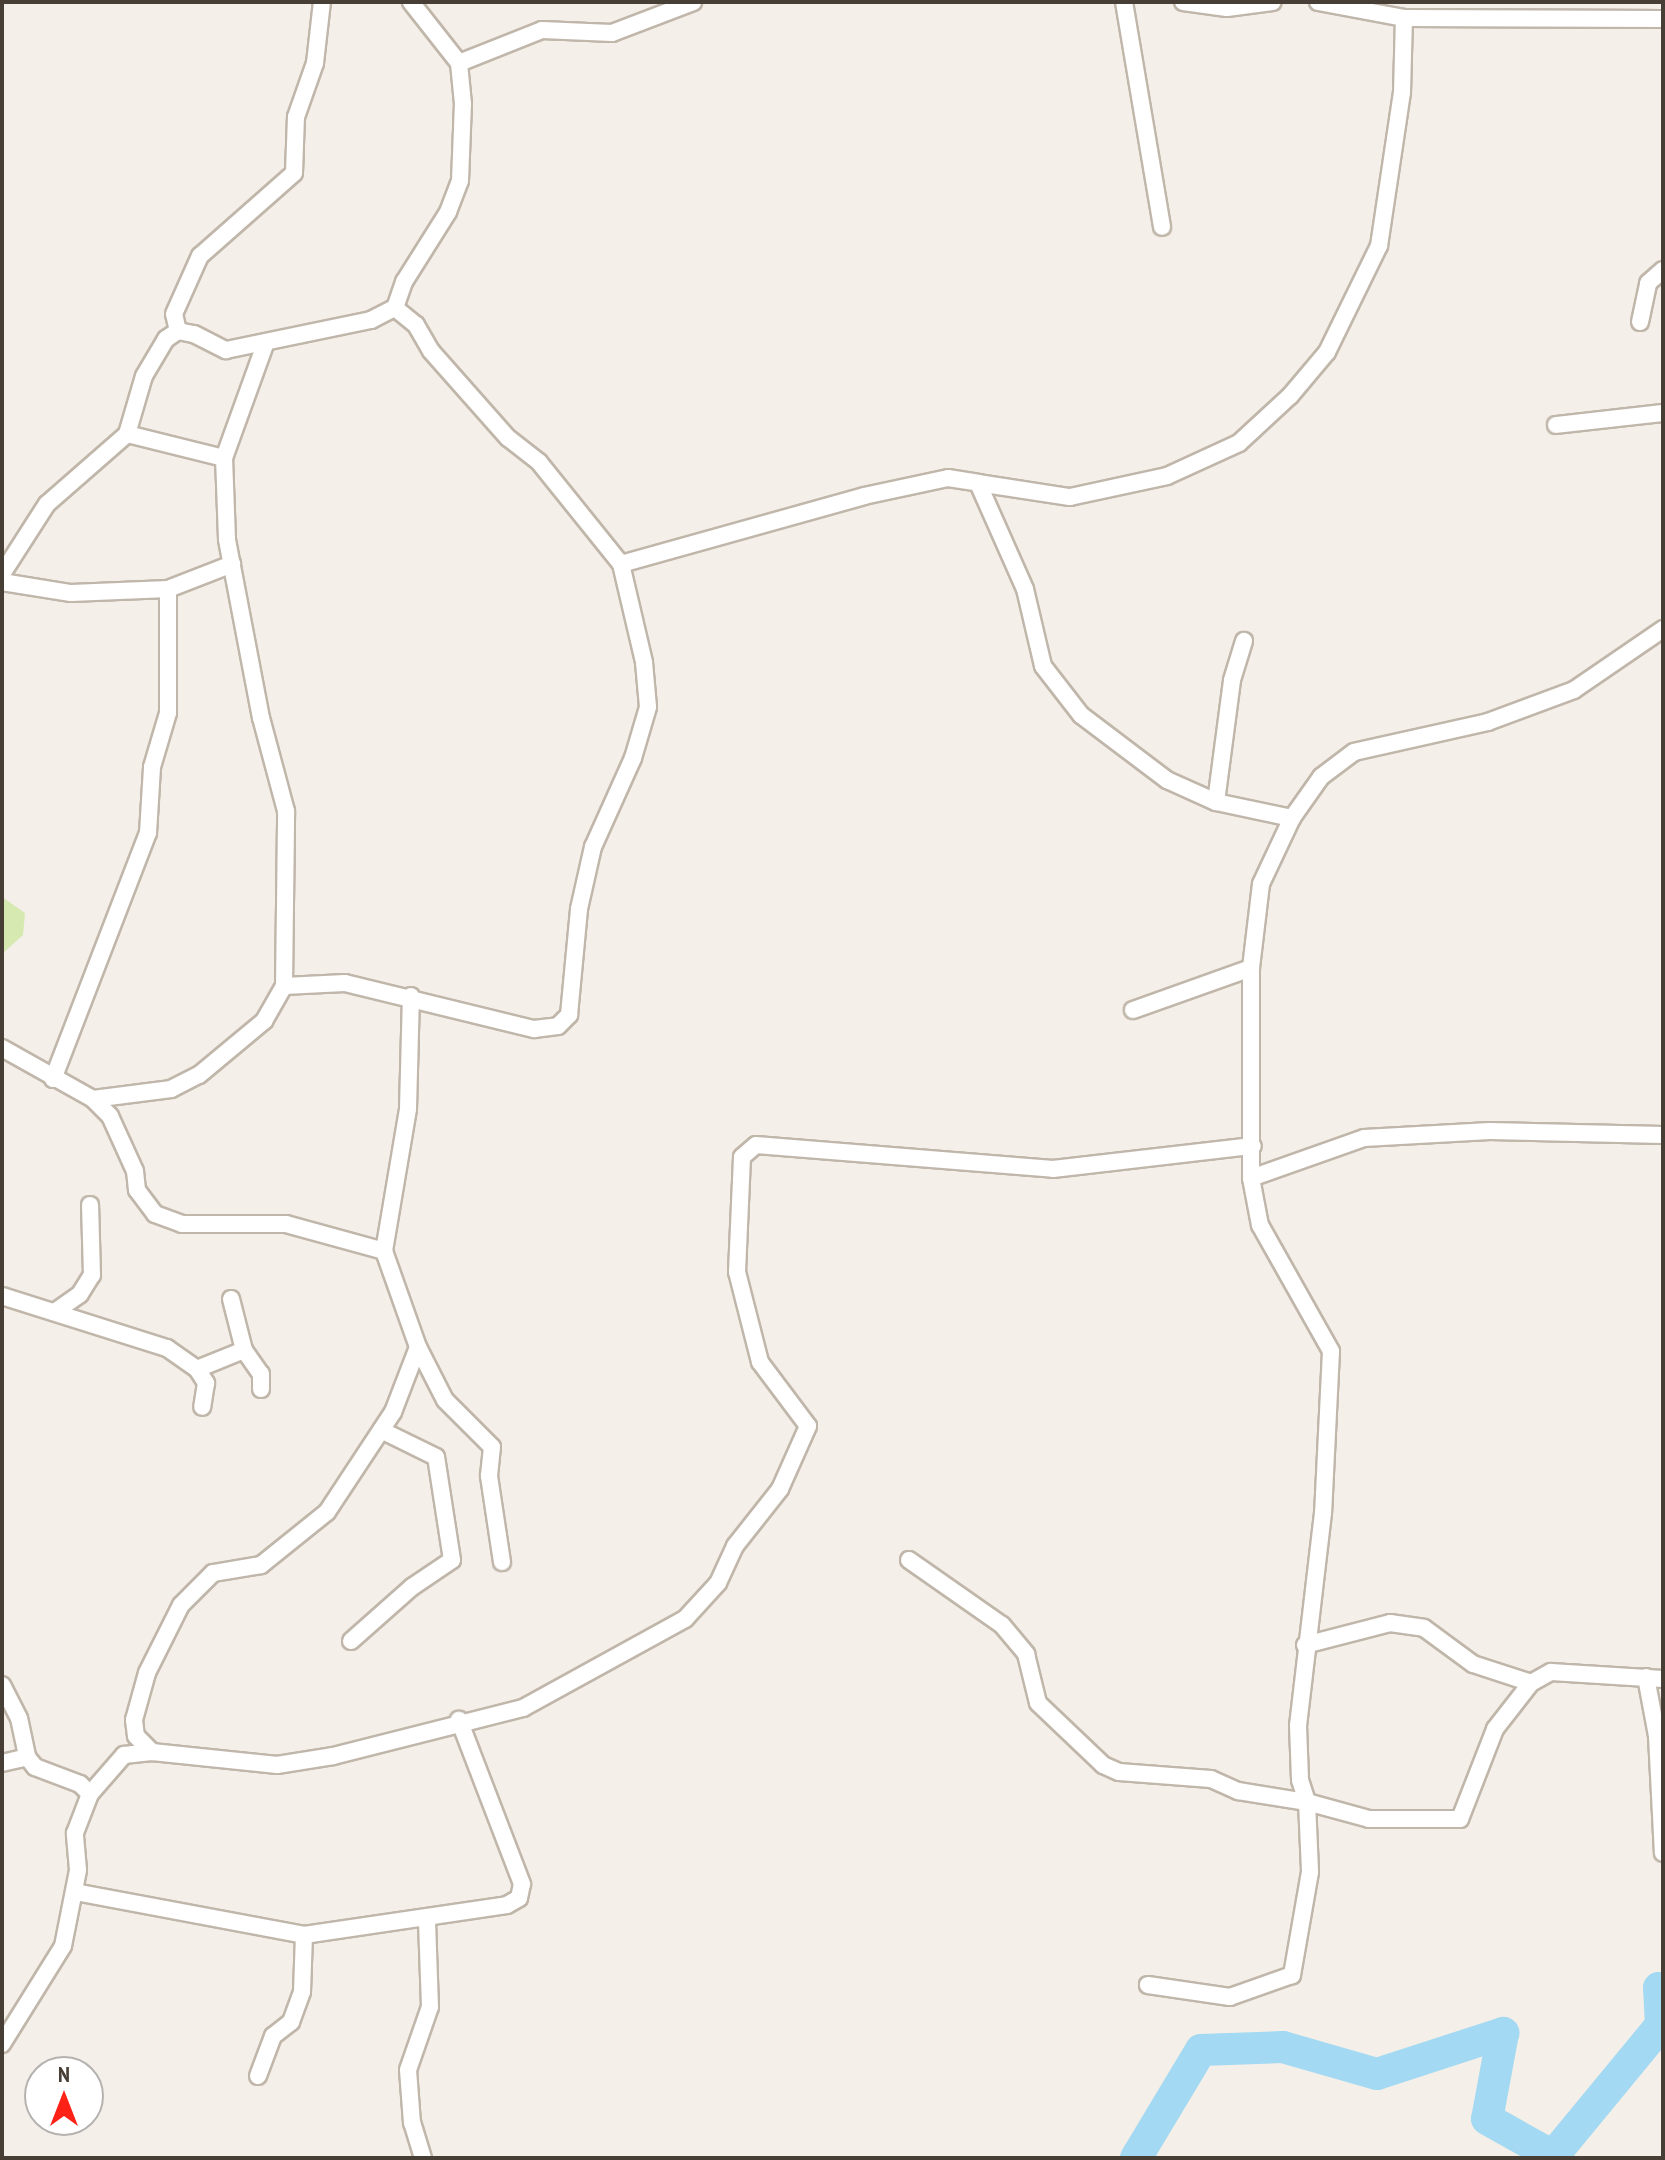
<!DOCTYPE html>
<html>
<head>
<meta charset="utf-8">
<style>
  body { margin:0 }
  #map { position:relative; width:1665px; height:2160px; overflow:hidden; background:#f4efe8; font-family:"PT Sans Narrow",sans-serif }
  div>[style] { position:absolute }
  .green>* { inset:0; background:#d5e9b0 }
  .river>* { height:32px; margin:-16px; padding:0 16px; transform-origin:16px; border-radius:16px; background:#a3d9f2 }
  .roads { filter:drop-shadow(2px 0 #c0b6aa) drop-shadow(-2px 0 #c0b6aa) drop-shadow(0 2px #c0b6aa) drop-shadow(0 -2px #c0b6aa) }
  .minor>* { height:16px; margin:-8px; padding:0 8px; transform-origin:8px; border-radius:8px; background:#fff }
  span { translate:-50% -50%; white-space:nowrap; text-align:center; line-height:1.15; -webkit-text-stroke:7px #fff; paint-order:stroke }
  .frame { position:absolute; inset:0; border:4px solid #473f36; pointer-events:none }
  .north { position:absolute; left:24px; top:2056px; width:80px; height:80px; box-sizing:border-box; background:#fff; border:2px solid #b5b2af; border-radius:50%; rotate:0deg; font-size:22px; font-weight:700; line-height:32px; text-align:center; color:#473f36 }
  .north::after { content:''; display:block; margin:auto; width:28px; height:36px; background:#fd2116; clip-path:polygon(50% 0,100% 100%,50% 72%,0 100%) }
</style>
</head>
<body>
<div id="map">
  <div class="green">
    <i style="clip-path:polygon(2px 897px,25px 913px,23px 935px,2px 954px)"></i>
  </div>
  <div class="river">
    <i style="left:1136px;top:2158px;width:126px;rotate:-59deg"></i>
    <i style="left:1201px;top:2050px;width:82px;rotate:-2.1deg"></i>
    <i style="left:1283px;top:2047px;width:98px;rotate:16deg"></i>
    <i style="left:1377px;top:2074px;width:133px;rotate:-18deg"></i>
    <i style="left:1503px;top:2033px;width:87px;rotate:100.5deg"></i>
    <i style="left:1487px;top:2119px;width:76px;rotate:29.3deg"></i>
    <i style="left:1553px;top:2156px;width:170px;rotate:-50.5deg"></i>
    <i style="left:1661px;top:2025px;width:37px;rotate:-93deg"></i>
    <i style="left:1659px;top:1988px;width:4px;rotate:27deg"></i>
  </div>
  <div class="roads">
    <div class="minor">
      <i style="left:1124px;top:2px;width:228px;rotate:80.4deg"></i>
      <i style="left:1183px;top:2px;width:44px;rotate:7.8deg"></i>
      <i style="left:1227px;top:8px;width:46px;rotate:-7.4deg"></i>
      <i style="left:1318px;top:2px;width:87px;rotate:10.5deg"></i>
      <i style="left:1404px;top:18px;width:259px;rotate:0.2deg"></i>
      <i style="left:459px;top:63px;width:89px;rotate:-21.7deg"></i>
      <i style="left:542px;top:30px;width:70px;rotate:2.5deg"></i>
      <i style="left:612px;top:33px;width:87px;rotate:-20.9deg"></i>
      <i style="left:1640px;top:322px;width:40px;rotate:-78deg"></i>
      <i style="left:1648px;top:283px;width:20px;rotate:-41deg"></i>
      <i style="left:178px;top:331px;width:17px;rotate:-103deg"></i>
      <i style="left:174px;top:314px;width:64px;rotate:-65.9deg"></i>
      <i style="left:200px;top:256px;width:125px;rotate:-41.4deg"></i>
      <i style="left:294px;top:173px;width:56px;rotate:-88deg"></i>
      <i style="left:296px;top:117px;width:57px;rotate:-70.6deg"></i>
      <i style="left:315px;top:63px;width:61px;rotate:-83.5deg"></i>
      <i style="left:1556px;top:425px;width:108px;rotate:-6.4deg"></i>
      <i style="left:127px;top:434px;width:100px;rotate:13.9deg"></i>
      <i style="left:978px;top:483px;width:93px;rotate:8.7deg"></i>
      <i style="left:1070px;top:497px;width:99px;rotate:-12.2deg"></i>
      <i style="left:1167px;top:476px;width:79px;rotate:-24.6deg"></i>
      <i style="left:1239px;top:443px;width:69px;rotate:-42.7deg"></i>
      <i style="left:1290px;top:396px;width:57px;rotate:-49.9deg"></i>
      <i style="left:1327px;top:352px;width:118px;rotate:-63.9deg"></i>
      <i style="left:1379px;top:246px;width:155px;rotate:-81.5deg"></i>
      <i style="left:1402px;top:93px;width:75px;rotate:-88.5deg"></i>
      <i style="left:621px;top:564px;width:252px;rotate:-15.6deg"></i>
      <i style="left:864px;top:496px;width:86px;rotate:-12.1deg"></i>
      <i style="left:948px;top:478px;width:30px;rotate:9deg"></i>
      <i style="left:978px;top:483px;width:116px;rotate:66.1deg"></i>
      <i style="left:1025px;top:589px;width:79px;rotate:76.8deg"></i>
      <i style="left:1043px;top:666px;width:62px;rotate:52.2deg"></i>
      <i style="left:1081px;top:715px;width:108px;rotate:37.1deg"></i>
      <i style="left:1167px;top:780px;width:54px;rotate:24.2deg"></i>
      <i style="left:1216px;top:802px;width:78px;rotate:11.9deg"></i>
      <i style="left:2px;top:574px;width:83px;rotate:-57.3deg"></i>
      <i style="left:47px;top:504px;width:106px;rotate:-41.2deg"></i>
      <i style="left:127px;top:434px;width:60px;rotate:-73.7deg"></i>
      <i style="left:144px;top:376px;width:43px;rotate:-59.3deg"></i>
      <i style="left:166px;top:339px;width:14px;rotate:-34deg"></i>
      <i style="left:178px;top:331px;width:16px;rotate:11deg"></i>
      <i style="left:194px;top:334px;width:36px;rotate:27deg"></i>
      <i style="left:226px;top:350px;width:148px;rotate:-11.7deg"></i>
      <i style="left:371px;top:320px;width:27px;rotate:-27deg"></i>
      <i style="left:395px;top:308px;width:28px;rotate:-71deg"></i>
      <i style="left:404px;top:282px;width:83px;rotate:-57.8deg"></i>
      <i style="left:448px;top:212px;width:33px;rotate:-69deg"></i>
      <i style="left:460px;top:181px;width:77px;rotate:-87.8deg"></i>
      <i style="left:463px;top:104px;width:41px;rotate:-95.6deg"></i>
      <i style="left:459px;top:63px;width:78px;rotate:-128.2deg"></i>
      <i style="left:2px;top:582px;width:70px;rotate:9.1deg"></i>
      <i style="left:71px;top:593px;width:97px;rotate:-2.4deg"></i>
      <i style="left:168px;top:589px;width:69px;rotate:-21.3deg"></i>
      <i style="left:1663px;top:629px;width:108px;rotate:145.6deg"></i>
      <i style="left:1574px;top:690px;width:92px;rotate:159.6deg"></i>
      <i style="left:1488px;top:722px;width:137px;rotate:167.4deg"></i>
      <i style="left:1354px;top:752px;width:41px;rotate:142.9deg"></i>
      <i style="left:1321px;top:777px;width:50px;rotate:125.3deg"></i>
      <i style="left:1292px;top:818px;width:73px;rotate:115.2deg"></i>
      <i style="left:1261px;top:884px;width:85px;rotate:96.8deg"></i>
      <i style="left:1251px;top:968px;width:210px;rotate:90deg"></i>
      <i style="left:1251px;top:1178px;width:120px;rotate:-19.5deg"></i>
      <i style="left:1364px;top:1138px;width:126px;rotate:-3.2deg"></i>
      <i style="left:1490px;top:1131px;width:173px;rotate:1.3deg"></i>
      <i style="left:1216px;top:802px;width:123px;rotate:-82.5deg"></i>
      <i style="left:1232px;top:680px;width:41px;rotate:-72.9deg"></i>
      <i style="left:284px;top:986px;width:61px;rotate:-2.8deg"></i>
      <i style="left:345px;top:983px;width:195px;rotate:13.7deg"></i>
      <i style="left:534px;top:1029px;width:24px;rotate:-7deg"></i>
      <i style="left:558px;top:1026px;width:16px;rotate:-45deg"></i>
      <i style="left:569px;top:1015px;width:106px;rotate:-84.6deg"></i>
      <i style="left:579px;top:909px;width:64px;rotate:-77.3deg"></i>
      <i style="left:593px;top:847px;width:98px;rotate:-65.8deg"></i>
      <i style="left:633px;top:758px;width:53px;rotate:-73.6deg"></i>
      <i style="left:648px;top:707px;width:45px;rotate:-95.1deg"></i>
      <i style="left:644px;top:662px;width:101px;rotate:-103.2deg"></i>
      <i style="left:621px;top:564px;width:131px;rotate:-128.8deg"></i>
      <i style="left:539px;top:462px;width:39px;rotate:-142deg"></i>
      <i style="left:508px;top:438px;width:116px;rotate:-131.5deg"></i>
      <i style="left:431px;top:351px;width:30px;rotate:-120deg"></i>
      <i style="left:416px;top:325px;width:27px;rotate:-141deg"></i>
      <i style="left:1133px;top:1010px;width:125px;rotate:-19.6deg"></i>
      <i style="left:2px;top:1048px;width:104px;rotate:29.3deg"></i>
      <i style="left:93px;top:1099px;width:79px;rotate:-7.3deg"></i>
      <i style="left:171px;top:1089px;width:31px;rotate:-27deg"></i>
      <i style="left:199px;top:1075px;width:85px;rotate:-39.7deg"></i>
      <i style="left:264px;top:1021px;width:40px;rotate:-60.3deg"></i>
      <i style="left:284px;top:986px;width:175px;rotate:-89.3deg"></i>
      <i style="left:286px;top:811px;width:96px;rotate:-105deg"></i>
      <i style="left:261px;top:718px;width:182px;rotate:-100.8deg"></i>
      <i style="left:227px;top:539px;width:81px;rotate:-92.1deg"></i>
      <i style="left:224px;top:458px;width:123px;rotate:-70.1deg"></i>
      <i style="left:53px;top:1079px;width:264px;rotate:-68.9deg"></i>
      <i style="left:148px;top:833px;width:66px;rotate:-86.5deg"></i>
      <i style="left:152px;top:767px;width:56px;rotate:-73.5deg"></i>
      <i style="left:168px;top:713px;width:124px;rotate:-90deg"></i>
      <i style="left:93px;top:1099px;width:24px;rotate:45deg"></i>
      <i style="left:110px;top:1116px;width:60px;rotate:65.6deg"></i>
      <i style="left:135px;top:1171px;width:19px;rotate:84deg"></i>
      <i style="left:137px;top:1190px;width:30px;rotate:53deg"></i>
      <i style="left:155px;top:1214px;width:29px;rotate:20deg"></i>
      <i style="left:182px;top:1224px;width:104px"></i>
      <i style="left:286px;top:1224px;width:102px;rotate:15.4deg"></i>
      <i style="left:384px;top:1251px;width:102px;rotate:70.5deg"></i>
      <i style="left:418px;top:1347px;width:59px;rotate:63deg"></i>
      <i style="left:445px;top:1400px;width:66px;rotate:45deg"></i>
      <i style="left:492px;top:1447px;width:29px;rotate:96deg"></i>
      <i style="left:489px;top:1476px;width:87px;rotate:81.4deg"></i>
      <i style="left:1251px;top:1178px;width:48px;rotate:79.2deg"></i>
      <i style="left:1260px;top:1225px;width:145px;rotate:60.6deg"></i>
      <i style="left:1331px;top:1351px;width:162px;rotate:92.8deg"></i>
      <i style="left:1323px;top:1513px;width:213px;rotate:96.7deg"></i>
      <i style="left:1298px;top:1725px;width:55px;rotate:87.9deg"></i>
      <i style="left:1300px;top:1780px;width:23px;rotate:72deg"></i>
      <i style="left:1307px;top:1802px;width:64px;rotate:15.3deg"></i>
      <i style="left:1369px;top:1819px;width:91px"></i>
      <i style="left:1460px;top:1819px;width:97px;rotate:-68.7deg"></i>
      <i style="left:1495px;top:1729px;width:58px;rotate:-52deg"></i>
      <i style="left:1531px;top:1683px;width:23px;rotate:-29deg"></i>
      <i style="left:1551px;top:1672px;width:112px;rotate:3.6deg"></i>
      <i style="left:384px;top:1251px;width:144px;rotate:-80.4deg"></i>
      <i style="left:408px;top:1109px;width:113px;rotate:-88.5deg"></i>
      <i style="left:2px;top:1296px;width:173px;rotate:17.5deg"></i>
      <i style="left:167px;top:1348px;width:37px;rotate:35deg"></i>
      <i style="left:197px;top:1369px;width:17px;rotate:57deg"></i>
      <i style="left:206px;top:1383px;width:24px;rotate:99deg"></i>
      <i style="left:231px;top:1299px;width:53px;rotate:75.7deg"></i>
      <i style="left:56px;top:1311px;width:29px;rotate:-35deg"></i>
      <i style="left:80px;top:1294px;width:22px;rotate:-58deg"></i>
      <i style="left:92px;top:1275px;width:70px;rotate:-91.6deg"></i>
      <i style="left:418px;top:1347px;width:70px;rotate:111deg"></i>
      <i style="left:393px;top:1412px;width:120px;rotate:123.4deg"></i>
      <i style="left:327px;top:1512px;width:85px;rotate:141.2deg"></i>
      <i style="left:261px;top:1565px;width:49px;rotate:170.5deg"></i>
      <i style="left:213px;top:1573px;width:45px;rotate:135deg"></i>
      <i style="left:181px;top:1605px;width:76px;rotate:116.6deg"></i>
      <i style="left:147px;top:1673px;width:49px;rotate:105.5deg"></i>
      <i style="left:134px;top:1720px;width:16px;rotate:83deg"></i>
      <i style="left:136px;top:1736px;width:23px;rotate:45deg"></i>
      <i style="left:152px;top:1752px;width:126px;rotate:5.9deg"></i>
      <i style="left:277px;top:1765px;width:57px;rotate:-9.1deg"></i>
      <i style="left:333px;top:1756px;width:196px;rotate:-14.2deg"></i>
      <i style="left:523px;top:1708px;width:185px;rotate:-28.8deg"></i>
      <i style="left:685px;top:1619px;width:49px;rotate:-47.5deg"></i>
      <i style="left:718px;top:1583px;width:41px;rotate:-65.3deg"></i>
      <i style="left:735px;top:1546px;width:73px;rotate:-51.7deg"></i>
      <i style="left:780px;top:1489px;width:69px;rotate:-66deg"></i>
      <i style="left:808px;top:1426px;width:80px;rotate:-126.9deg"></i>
      <i style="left:760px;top:1362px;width:93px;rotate:-104.3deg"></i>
      <i style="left:737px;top:1272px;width:115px;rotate:-87.5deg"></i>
      <i style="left:742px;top:1157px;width:18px;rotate:-41deg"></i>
      <i style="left:756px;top:1145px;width:298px;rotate:4.6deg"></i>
      <i style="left:1053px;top:1169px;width:201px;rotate:-6.6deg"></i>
      <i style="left:197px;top:1369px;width:51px;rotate:-22deg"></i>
      <i style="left:244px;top:1350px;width:29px;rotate:55deg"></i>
      <i style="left:261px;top:1374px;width:15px;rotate:90deg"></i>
      <i style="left:909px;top:1560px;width:113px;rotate:35deg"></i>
      <i style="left:1002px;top:1625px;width:38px;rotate:50deg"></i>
      <i style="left:1026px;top:1654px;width:50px;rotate:76.2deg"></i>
      <i style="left:1038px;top:1703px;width:90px;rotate:43.6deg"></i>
      <i style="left:1103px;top:1765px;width:17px;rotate:24deg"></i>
      <i style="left:1119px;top:1772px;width:92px;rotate:4.4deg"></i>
      <i style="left:1211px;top:1779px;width:30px;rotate:24deg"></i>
      <i style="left:1238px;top:1791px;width:70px;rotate:9.1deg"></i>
      <i style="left:1307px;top:1802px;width:70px;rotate:87.5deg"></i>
      <i style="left:1310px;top:1872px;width:105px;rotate:99.9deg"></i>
      <i style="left:1292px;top:1975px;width:66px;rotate:160.5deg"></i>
      <i style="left:1230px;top:1997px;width:83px;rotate:-171.7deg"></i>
      <i style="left:351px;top:1641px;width:81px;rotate:-41.5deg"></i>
      <i style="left:412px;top:1587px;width:48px;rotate:-34deg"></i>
      <i style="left:452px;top:1560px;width:104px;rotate:-98.8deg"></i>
      <i style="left:436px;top:1457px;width:61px;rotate:-153.9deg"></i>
      <i style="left:1305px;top:1645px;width:88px;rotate:-14.5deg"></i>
      <i style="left:1390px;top:1623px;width:34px;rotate:8deg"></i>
      <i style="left:1424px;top:1628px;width:61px;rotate:36.3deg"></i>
      <i style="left:1473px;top:1664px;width:61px;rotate:18.1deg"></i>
      <i style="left:1646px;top:1677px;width:60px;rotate:79.4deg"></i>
      <i style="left:1657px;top:1736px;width:117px;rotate:87.1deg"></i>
      <i style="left:2px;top:1685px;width:37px;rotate:63deg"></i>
      <i style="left:19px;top:1718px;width:40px;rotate:78deg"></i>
      <i style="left:27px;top:1757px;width:13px;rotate:51deg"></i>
      <i style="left:35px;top:1767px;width:48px;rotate:20.7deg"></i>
      <i style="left:80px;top:1784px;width:14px;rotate:45deg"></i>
      <i style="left:2px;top:1763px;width:26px;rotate:-13deg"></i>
      <i style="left:75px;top:1892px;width:233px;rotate:10.6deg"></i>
      <i style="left:304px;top:1935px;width:205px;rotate:-8.4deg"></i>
      <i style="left:507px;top:1905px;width:14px;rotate:-30deg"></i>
      <i style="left:519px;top:1898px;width:14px;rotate:-78deg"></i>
      <i style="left:522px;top:1884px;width:176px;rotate:-111deg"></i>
      <i style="left:2px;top:2044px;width:115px;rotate:-58.1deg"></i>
      <i style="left:63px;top:1946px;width:77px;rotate:-78.8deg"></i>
      <i style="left:78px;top:1870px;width:37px;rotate:-95deg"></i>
      <i style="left:75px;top:1833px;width:42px;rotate:-69deg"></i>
      <i style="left:90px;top:1794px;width:52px;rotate:-48.9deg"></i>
      <i style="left:124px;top:1755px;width:28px;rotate:-6deg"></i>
      <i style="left:258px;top:2076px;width:43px;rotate:-69.4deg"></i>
      <i style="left:273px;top:2036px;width:23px;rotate:-38deg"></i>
      <i style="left:291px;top:2022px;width:32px;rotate:-70deg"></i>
      <i style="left:302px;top:1992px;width:57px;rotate:-88deg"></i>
      <i style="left:423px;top:2158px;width:37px;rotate:-107deg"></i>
      <i style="left:412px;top:2123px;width:53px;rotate:-94.3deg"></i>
      <i style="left:408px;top:2070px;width:67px;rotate:-70.8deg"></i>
      <i style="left:430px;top:2007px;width:88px;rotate:-92deg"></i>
    </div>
  </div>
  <div class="frame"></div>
  <div class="north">N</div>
</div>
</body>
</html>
